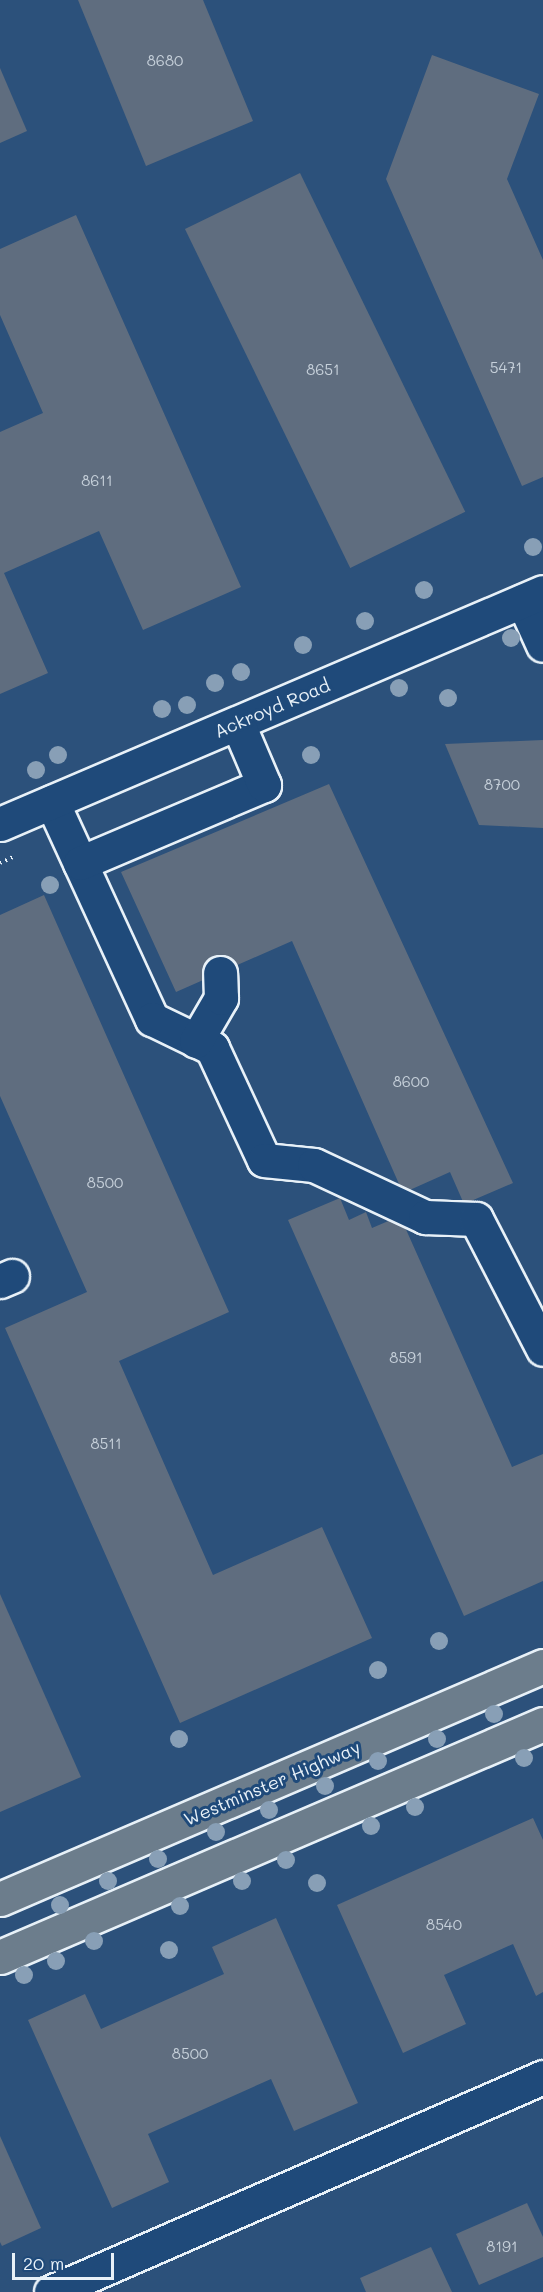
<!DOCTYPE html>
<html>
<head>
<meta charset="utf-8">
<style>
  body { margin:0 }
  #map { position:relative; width:543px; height:2292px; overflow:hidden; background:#2c517b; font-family:Mali,sans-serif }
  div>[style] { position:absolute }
  .building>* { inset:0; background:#5f6d7f; transform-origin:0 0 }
  .path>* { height:4px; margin-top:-2px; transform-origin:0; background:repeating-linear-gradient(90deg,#e8f1f8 0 1.5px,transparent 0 6px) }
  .roads { filter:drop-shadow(2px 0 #e8f1f8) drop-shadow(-2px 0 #e8f1f8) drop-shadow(0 2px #e8f1f8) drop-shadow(0 -2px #e8f1f8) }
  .minor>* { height:33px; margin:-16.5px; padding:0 16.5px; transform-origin:16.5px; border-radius:16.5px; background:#1f4a7a }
  .major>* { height:33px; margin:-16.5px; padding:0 16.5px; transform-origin:16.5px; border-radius:16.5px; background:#6c7d8c }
  .trees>* { width:18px; height:18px; margin:-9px; border-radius:50%; background:#889fb6 }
  span { translate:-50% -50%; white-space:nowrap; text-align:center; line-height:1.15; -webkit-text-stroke:6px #1f4a7a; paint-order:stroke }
  .number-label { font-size:15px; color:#c6d0da }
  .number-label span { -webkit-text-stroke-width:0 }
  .street-label { font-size:18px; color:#e8f1f8 }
  .scale { position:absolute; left:12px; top:2253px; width:102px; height:27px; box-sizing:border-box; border:3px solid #e8f1f8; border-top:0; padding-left:8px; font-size:18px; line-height:21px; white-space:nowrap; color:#e8f1f8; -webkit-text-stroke:4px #1f4a7a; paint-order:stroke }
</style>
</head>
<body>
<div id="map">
  <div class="building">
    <i style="clip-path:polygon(78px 0,203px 0,253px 121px,146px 166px)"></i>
    <i style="clip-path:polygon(432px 55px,539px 94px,507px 179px,543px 260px,543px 477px,522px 486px,386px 179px)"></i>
    <i style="clip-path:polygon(0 68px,27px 131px,0 143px)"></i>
    <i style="left:300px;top:173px;width:377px;height:128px;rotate:64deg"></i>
    <i style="clip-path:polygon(76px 215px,241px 587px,143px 630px,99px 531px,4px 573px,48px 673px,0 694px,0 432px,43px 413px,0 315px,0 249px)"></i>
    <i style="clip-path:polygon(543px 740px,543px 828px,479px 825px,445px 744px)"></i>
    <i style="clip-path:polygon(329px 784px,513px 1183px,464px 1204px,450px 1172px,403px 1193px,292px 941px,176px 992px,121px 872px)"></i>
    <i style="clip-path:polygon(44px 895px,229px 1312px,119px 1361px,213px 1575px,322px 1527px,372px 1638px,180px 1723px,5px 1328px,87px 1292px,0 1096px,0 915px)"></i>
    <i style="clip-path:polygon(340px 1198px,349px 1220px,366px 1212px,372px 1228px,400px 1216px,512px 1467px,543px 1454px,543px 1581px,464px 1616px,288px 1220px)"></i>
    <i style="clip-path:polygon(0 1594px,81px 1777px,0 1812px)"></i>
    <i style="clip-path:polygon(533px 1818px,543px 1840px,543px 1992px,536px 1996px,513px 1944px,444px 1975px,466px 2024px,403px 2053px,337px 1905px)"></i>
    <i style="clip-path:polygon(276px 1918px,358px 2103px,294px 2131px,271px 2079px,148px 2134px,169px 2182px,112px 2208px,28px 2020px,85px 1994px,101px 2029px,224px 1974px,212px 1947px)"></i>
    <i style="clip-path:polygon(0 2136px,41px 2228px,2px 2246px,0 2242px)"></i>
    <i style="clip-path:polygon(527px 2203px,543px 2237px,543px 2257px,479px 2285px,456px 2234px)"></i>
    <i style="clip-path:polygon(431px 2247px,452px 2292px,366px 2292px,360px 2278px)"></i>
  </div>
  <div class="path">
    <i style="left:0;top:863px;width:14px;rotate:-25deg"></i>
  </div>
  <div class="roads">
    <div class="minor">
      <i style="left:523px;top:601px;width:48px;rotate:65.6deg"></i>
      <i style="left:52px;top:802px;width:239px;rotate:65.3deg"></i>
      <i style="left:152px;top:1019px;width:67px;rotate:25.8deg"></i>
      <i style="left:212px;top:1048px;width:123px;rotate:65.1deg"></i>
      <i style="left:264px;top:1160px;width:50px;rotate:5.7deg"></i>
      <i style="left:314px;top:1165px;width:123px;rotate:25.1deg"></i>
      <i style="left:425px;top:1217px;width:51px;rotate:2.2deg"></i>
      <i style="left:476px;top:1219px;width:146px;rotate:62.7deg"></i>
      <i style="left:0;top:824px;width:590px;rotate:-23.13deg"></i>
      <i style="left:80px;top:863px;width:200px;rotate:-23deg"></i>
      <i style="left:264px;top:785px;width:66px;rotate:-113.1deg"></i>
      <i style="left:196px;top:1041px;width:50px;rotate:-59.8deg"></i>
      <i style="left:221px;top:998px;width:25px;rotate:-92deg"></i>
      <i style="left:0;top:1281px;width:13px;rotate:-23deg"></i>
      <i style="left:51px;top:2292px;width:537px;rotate:-23.6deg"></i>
    </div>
    <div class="major">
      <i style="left:0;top:1899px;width:591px;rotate:-23.22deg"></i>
      <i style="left:0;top:1957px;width:591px;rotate:-23.22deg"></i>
    </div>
  </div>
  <div class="trees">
    <i style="left:533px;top:547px"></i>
    <i style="left:424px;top:590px"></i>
    <i style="left:365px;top:621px"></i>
    <i style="left:511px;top:638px"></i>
    <i style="left:303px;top:645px"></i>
    <i style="left:241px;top:672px"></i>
    <i style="left:215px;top:683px"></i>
    <i style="left:399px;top:688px"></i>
    <i style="left:448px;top:698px"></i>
    <i style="left:187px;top:705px"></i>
    <i style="left:162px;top:709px"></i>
    <i style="left:58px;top:755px"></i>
    <i style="left:311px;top:755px"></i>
    <i style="left:36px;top:770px"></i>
    <i style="left:50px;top:885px"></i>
    <i style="left:439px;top:1641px"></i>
    <i style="left:378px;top:1670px"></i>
    <i style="left:494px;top:1714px"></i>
    <i style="left:179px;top:1739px"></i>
    <i style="left:437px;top:1739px"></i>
    <i style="left:524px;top:1758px"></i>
    <i style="left:378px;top:1761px"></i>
    <i style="left:325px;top:1786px"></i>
    <i style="left:415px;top:1807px"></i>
    <i style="left:269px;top:1810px"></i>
    <i style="left:371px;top:1826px"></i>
    <i style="left:216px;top:1832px"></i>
    <i style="left:158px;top:1859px"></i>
    <i style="left:286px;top:1860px"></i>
    <i style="left:108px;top:1881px"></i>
    <i style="left:242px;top:1881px"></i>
    <i style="left:317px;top:1883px"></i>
    <i style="left:60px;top:1905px"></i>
    <i style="left:180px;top:1906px"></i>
    <i style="left:94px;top:1941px"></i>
    <i style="left:169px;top:1950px"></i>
    <i style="left:56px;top:1961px"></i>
    <i style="left:24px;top:1975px"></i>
  </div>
  <div class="number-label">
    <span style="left:165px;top:61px">8680</span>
    <span style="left:506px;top:368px">5471</span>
    <span style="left:323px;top:370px">8651</span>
    <span style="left:97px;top:481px">8611</span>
    <span style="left:502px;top:785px">8700</span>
    <span style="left:411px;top:1082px">8600</span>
    <span style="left:105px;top:1183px">8500</span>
    <span style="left:406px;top:1358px">8591</span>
    <span style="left:106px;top:1444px">8511</span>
    <span style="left:444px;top:1925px">8540</span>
    <span style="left:190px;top:2054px">8500</span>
    <span style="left:502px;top:2247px">8191</span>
  </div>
  <div class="street-label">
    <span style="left:272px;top:708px;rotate:-23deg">Ackroyd Road</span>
    <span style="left:272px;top:1783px;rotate:-23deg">Westminster Highway</span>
  </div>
  <div class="scale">20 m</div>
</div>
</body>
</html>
